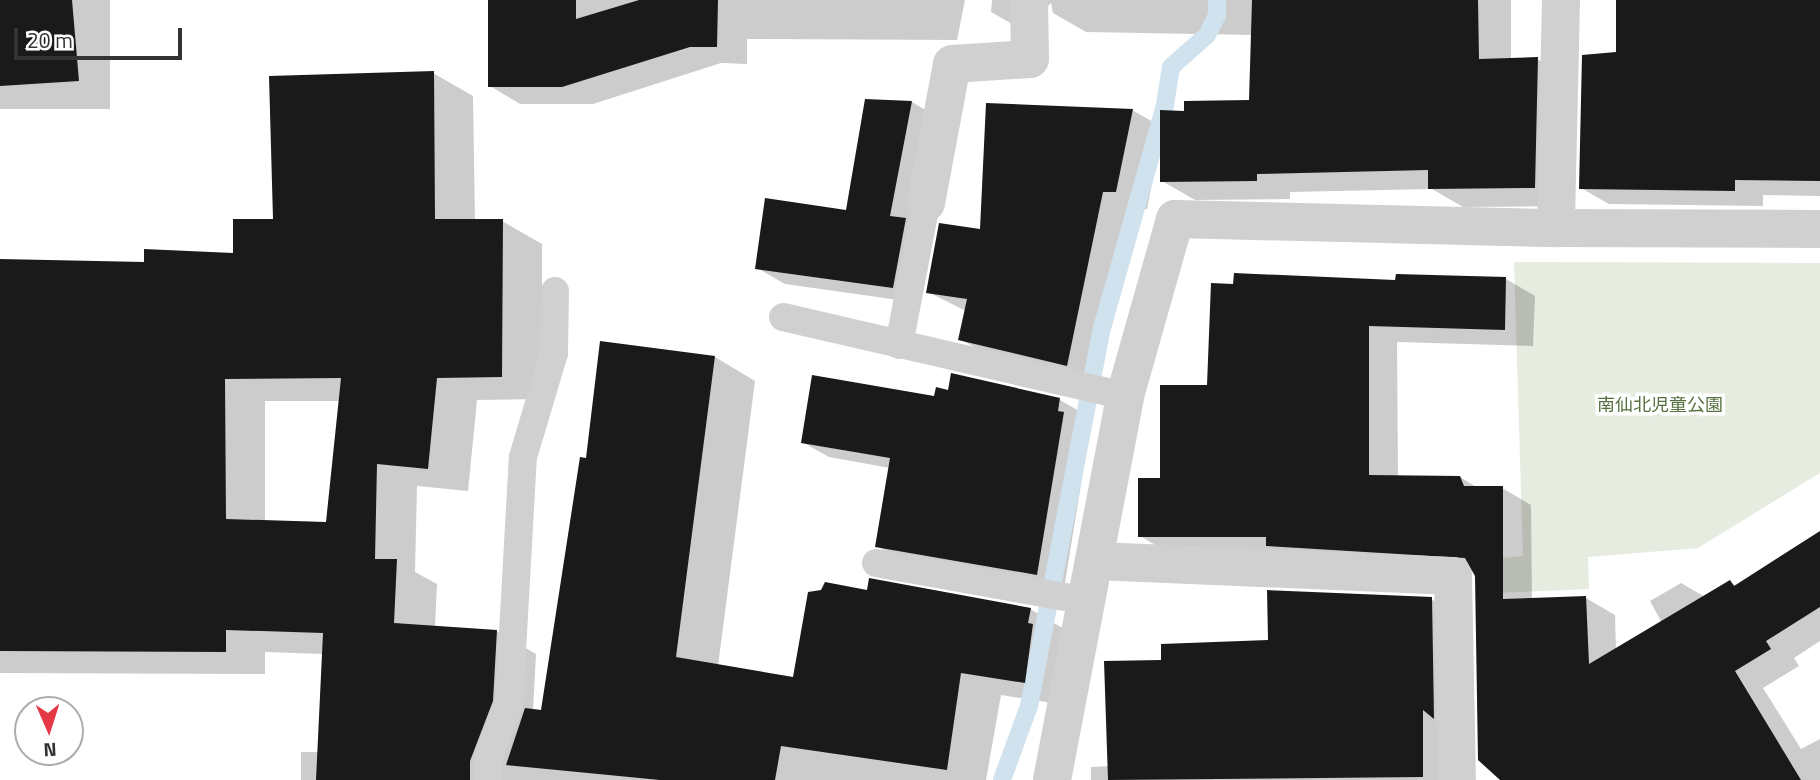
<!DOCTYPE html>
<html>
<head>
<meta charset="utf-8">
<style>
  body { margin:0 }
  #map { position:relative; width:1820px; height:780px; overflow:hidden; background:#fff; font-family:"Titillium Web","Noto Sans JP",sans-serif }
  div>[style] { position:absolute }
  .green>* { inset:0; background:#e6ecdf }
  .shadow>* { inset:0; background:#0003; transform-origin:0 0 }
  .stream>* { height:18px; margin:-9px; padding:0 9px; transform-origin:9px; border-radius:9px; background:#cfe2ee }
  .building>* { inset:0; background:#1a1a1a }
  .service>* { height:28px; margin:-14px; padding:0 14px; transform-origin:14px; border-radius:14px; background:#d0d0d0 }
  .minor>* { height:38px; margin:-19px; padding:0 19px; transform-origin:19px; border-radius:19px; background:#d0d0d0 }
  span { translate:-50% -50%; white-space:nowrap; text-align:center; line-height:1.15; -webkit-text-stroke:7px #fff; paint-order:stroke }
  .park-label { font-size:18px; color:#56703f }
  .north { position:absolute; left:14px; top:696px; width:70px; height:70px; box-sizing:border-box; background:#fff; border:2px solid #adadad; border-radius:50%; rotate:177deg; font-size:19px; font-weight:700; line-height:28px; text-align:center; color:#333 }
  .north::after { content:''; display:block; margin:auto; width:24px; height:32px; background:#e63946; clip-path:polygon(50% 0,100% 100%,50% 72%,0 100%) }
  .scale { position:absolute; left:14px; top:28px; width:168px; height:32px; box-sizing:border-box; border:4px solid #333; border-top:0; padding-left:9px; font-size:21px; line-height:24px; white-space:nowrap; color:#333; -webkit-text-stroke:5px #fff; paint-order:stroke }
</style>
</head>
<body>
<div id="map">
  <div class="green">
    <i style="clip-path:polygon(1514px 262px,1820px 263px,1820px 473px,1698px 548px,1588px 557px,1589px 589px,1495px 593px,1494px 559px,1523px 556px)"></i>
  </div>
  <div class="shadow">
    <i style="left:0;top:0;width:110px;height:109px"></i>
    <i style="clip-path:polygon(490px 0,965px 0,957px 40px,747px 39px,747px 64px,721px 63px,593px 104px,520px 104px,490px 86px)"></i>
    <i style="clip-path:polygon(992px 0,1511px 0,1511px 60px,1537px 59px,1570px 78px,1568px 206px,1463px 207px,1432px 189px,1290px 192px,1290px 199px,1195px 200px,1162px 181px,1160px 143px,1147px 209px,1134px 209px,1098px 382px,991px 357px,960px 339px,966px 311px,928px 292px,982px 231px,1132px 110px,1162px 127px,1185px 112px,1251px 102px,1253px 35px,1086px 32px,1053px 13px,1051px 3px,1024px 31px,991px 12px)"></i>
    <i style="clip-path:polygon(1618px 0,1820px 0,1820px 196px,1763px 195px,1763px 206px,1609px 204px,1581px 188px,1618px 53px)"></i>
    <i style="clip-path:polygon(evenodd,433px 73px,473px 96px,475px 221px,502px 221px,542px 244px,542px 399px,477px 400px,468px 491px,417px 486px,415px 572px,437px 584px,435px 627px,496px 631px,536px 654px,533px 711px,542px 712px,587px 460px,715px 357px,755px 381px,718px 666px,795px 679px,868px 592px,1030px 609px,1071px 633px,1065px 705px,1001px 695px,986px 780px,301px 780px,301px 752px,319px 752px,324px 654px,265px 652px,265px 674px,0 673px,0 261px,146px 264px,235px 255px,433px 73px,265px 401px,340px 401px,328px 524px,265px 522px,265px 401px)"></i>
    <i style="clip-path:polygon(867px 101px,912px 102px,939px 118px,920px 303px,785px 284px,757px 268px,847px 212px)"></i>
    <i style="clip-path:polygon(1506px 279px,1535px 296px,1533px 346px,1397px 342px,1398px 477px,1460px 477px,1478px 488px,1502px 488px,1531px 505px,1532px 600px,1586px 598px,1615px 615px,1616px 650px,1662px 623px,1650px 601px,1681px 583px,1705px 597px,1730px 582px,1737px 586px,1820px 535px,1820px 641px,1794px 658px,1799px 666px,1763px 688px,1801px 749px,1820px 739px,1820px 780px,1503px 780px,1475px 572px,1169px 553px,1140px 536px,1162px 479px,1208px 387px,1397px 282px)"></i>
    <i style="clip-path:polygon(935px 398px,1060px 400px,1086px 415px,1084px 425px,1090px 429px,1064px 589px,903px 561px,877px 546px,890px 468px,829px 457px,802px 442px)"></i>
    <i style="clip-path:polygon(1431px 599px,1458px 615px,1450px 780px,1091px 780px,1091px 767px,1109px 766px,1163px 661px,1270px 642px)"></i>
  </div>
  <div class="stream">
    <i style="left:1002px;top:780px;width:79px;rotate:-70deg"></i>
    <i style="left:1029px;top:706px;width:385px;rotate:-79.1deg"></i>
    <i style="left:1102px;top:328px;width:232px;rotate:-74.2deg"></i>
    <i style="left:1165px;top:105px;width:38px;rotate:-81deg"></i>
    <i style="left:1171px;top:67px;width:48px;rotate:-41.6deg"></i>
    <i style="left:1207px;top:35px;width:22px;rotate:-63deg"></i>
    <i style="left:1217px;top:15px;width:15px;rotate:-90deg"></i>
  </div>
  <div class="building">
    <i style="clip-path:polygon(0 0,72px 0,79px 81px,0 86px)"></i>
    <i style="clip-path:polygon(488px 0,576px 0,576px 19px,639px 0,718px 0,717px 47px,690px 47px,562px 87px,488px 87px)"></i>
    <i style="clip-path:polygon(1252px 0,1478px 0,1479px 59px,1538px 57px,1535px 188px,1428px 189px,1428px 170px,1257px 174px,1257px 181px,1160px 182px,1160px 110px,1184px 111px,1184px 101px,1249px 100px)"></i>
    <i style="clip-path:polygon(1616px 0,1820px 0,1820px 181px,1735px 180px,1735px 191px,1579px 189px,1582px 55px,1616px 52px)"></i>
    <i style="clip-path:polygon(evenodd,434px 71px,435px 219px,503px 219px,502px 377px,437px 378px,428px 469px,377px 464px,375px 559px,397px 559px,394px 623px,497px 630px,493px 701px,470px 761px,470px 780px,316px 780px,323px 633px,226px 630px,226px 652px,0 651px,0 259px,144px 262px,144px 249px,233px 253px,233px 219px,273px 219px,269px 76px,434px 71px,341px 378px,326px 522px,226px 519px,225px 379px,341px 378px)"></i>
    <i style="clip-path:polygon(865px 99px,912px 101px,890px 216px,906px 218px,893px 288px,755px 269px,765px 198px,846px 210px)"></i>
    <i style="clip-path:polygon(986px 103px,1133px 109px,1116px 192px,1103px 192px,1067px 366px,958px 340px,967px 299px,926px 293px,939px 223px,980px 229px)"></i>
    <i style="clip-path:polygon(1234px 273px,1395px 280px,1396px 274px,1506px 277px,1505px 330px,1369px 326px,1369px 475px,1460px 476px,1464px 486px,1503px 486px,1503px 599px,1586px 596px,1589px 664px,1730px 580px,1734px 586px,1820px 531px,1820px 607px,1766px 641px,1771px 649px,1735px 671px,1801px 780px,1500px 780px,1478px 760px,1475px 576px,1465px 558px,1266px 546px,1266px 537px,1138px 537px,1138px 478px,1160px 478px,1160px 385px,1207px 385px,1211px 283px,1233px 284px)"></i>
    <i style="clip-path:polygon(600px 341px,715px 356px,676px 657px,793px 677px,808px 592px,821px 590px,825px 582px,867px 590px,869px 578px,1031px 608px,1028px 623px,1033px 624px,1025px 683px,961px 673px,947px 770px,781px 746px,775px 780px,660px 780px,506px 765px,525px 708px,541px 710px,580px 457px,586px 458px)"></i>
    <i style="clip-path:polygon(951px 373px,1060px 398px,1058px 411px,1064px 412px,1037px 575px,875px 547px,890px 458px,801px 443px,812px 375px,934px 396px,936px 387px,948px 390px)"></i>
    <i style="clip-path:polygon(1267px 590px,1432px 597px,1434px 719px,1423px 710px,1423px 777px,1108px 780px,1104px 661px,1161px 660px,1161px 644px,1268px 640px)"></i>
  </div>
  <div class="service">
    <i style="left:783px;top:317px;width:351px;rotate:13deg"></i>
    <i style="left:899px;top:345px;width:145px;rotate:-79.2deg"></i>
    <i style="left:876px;top:563px;width:215px;rotate:10.2deg"></i>
    <i style="left:488px;top:780px;width:28px;rotate:-86deg"></i>
    <i style="left:490px;top:752px;width:51px;rotate:-68deg"></i>
    <i style="left:509px;top:705px;width:248px;rotate:-86.8deg"></i>
    <i style="left:523px;top:457px;width:109px;rotate:-73.4deg"></i>
    <i style="left:554px;top:353px;width:62px;rotate:-89.1deg"></i>
  </div>
  <div class="minor">
    <i style="left:1561px;top:0;width:228px;rotate:91.3deg"></i>
    <i style="left:1556px;top:228px;width:264px;rotate:0.2deg"></i>
    <i style="left:926px;top:203px;width:141px;rotate:-79.4deg"></i>
    <i style="left:952px;top:64px;width:78px;rotate:-3.7deg"></i>
    <i style="left:1030px;top:59px;width:59px;rotate:-91deg"></i>
    <i style="left:1096px;top:561px;width:357px;rotate:2.4deg"></i>
    <i style="left:1453px;top:576px;width:204px;rotate:88.9deg"></i>
    <i style="left:1052px;top:780px;width:391px;rotate:-79.2deg"></i>
    <i style="left:1125px;top:396px;width:184px;rotate:-74.2deg"></i>
    <i style="left:1175px;top:219px;width:381px;rotate:1.4deg"></i>
  </div>
  <div class="park-label">
    <span style="left:1660px;top:405px">南仙北児童公園</span>
  </div>
  <div class="north">N</div>
  <div class="scale">20 m</div>
</div>
</body>
</html>
